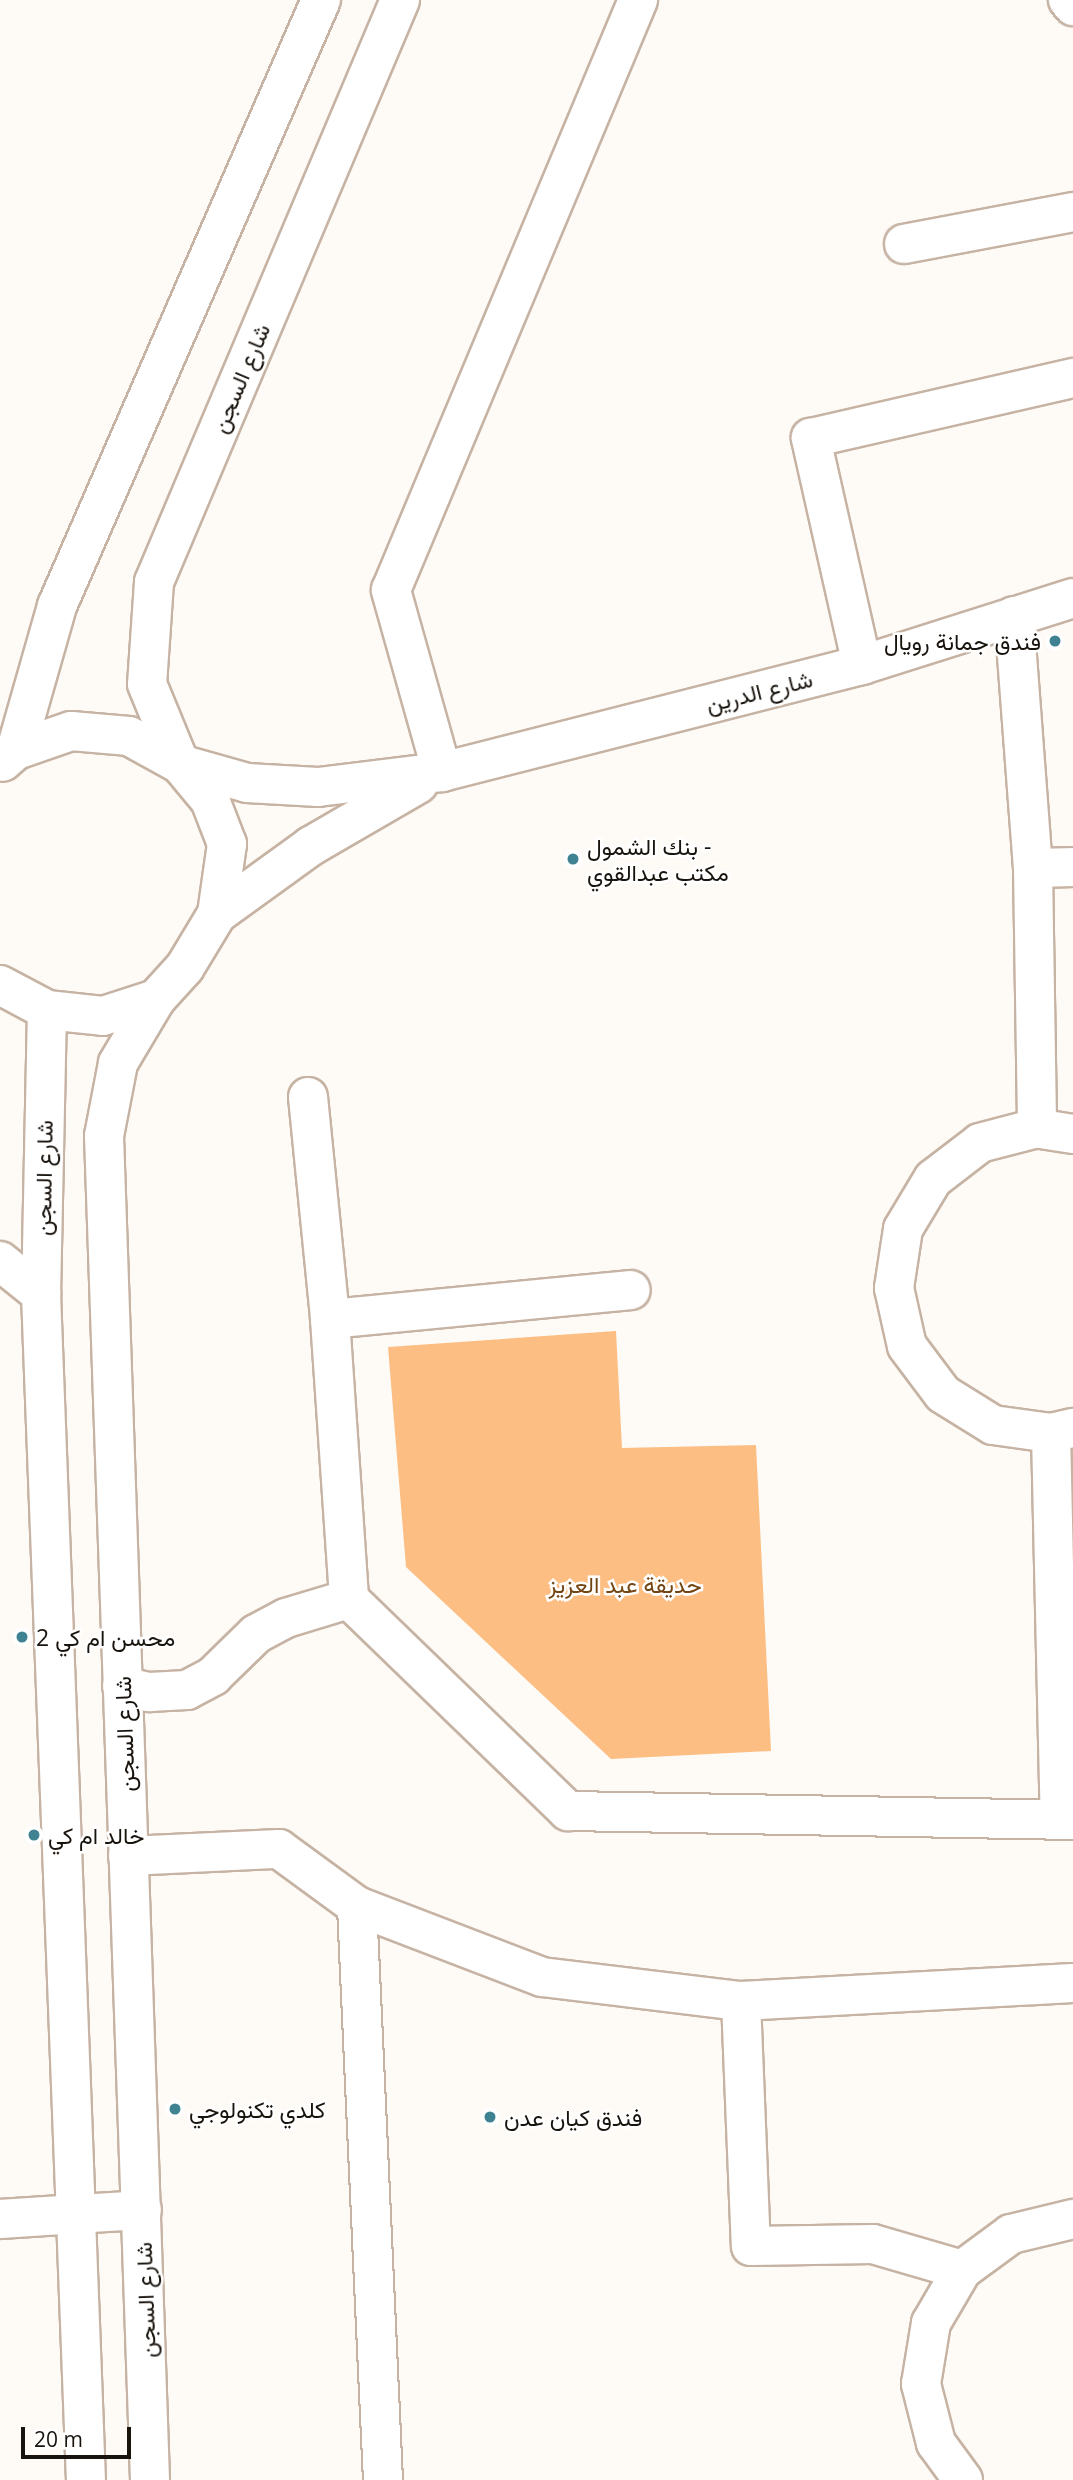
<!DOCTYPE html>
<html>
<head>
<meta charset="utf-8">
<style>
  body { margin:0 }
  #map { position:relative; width:1073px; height:2480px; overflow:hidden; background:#fefaf6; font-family:"Open Sans",Vazirmatn,sans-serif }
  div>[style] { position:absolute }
  .green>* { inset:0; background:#fdbe84 }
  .roads { filter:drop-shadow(2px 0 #c6b3a3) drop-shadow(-2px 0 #c6b3a3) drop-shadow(0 2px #c6b3a3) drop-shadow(0 -2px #c6b3a3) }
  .minor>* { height:38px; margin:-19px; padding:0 19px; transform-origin:19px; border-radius:19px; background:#fff }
  .major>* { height:38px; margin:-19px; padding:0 19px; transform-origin:19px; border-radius:19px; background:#fff }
  .dots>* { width:19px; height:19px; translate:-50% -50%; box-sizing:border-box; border:4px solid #fff; border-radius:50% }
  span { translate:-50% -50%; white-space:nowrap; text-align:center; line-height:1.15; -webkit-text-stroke:5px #fff; paint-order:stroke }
  .street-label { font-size:23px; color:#19130d }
  .poi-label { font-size:23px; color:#19130d }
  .right { translate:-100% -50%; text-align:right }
  .left { translate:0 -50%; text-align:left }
  .park-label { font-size:23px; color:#724513 }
  .scale { position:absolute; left:21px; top:2427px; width:110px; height:32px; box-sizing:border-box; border:4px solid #19130d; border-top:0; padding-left:9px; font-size:21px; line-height:24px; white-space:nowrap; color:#19130d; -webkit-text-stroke:5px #fff; paint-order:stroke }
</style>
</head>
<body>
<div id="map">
  <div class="green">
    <i style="clip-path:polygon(616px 1331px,622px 1448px,756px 1445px,771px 1751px,611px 1759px,406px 1567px,388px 1347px)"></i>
  </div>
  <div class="roads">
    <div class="minor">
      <i style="left:1068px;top:0;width:8px;rotate:50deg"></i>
      <i style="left:904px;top:244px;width:172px;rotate:-10.7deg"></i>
      <i style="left:1014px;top:616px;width:253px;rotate:85.7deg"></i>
      <i style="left:1033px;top:868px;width:260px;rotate:89.1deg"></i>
      <i style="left:862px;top:665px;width:233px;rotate:-102.7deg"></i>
      <i style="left:811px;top:438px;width:269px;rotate:-12.9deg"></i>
      <i style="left:442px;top:772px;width:189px;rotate:-105.7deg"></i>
      <i style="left:391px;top:590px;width:640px;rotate:-67.28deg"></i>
      <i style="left:1033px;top:868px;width:40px;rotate:-1.4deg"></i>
      <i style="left:308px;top:1097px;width:223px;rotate:84.3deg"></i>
      <i style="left:330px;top:1319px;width:281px;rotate:86.1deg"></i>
      <i style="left:349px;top:1599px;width:305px;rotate:44.1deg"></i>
      <i style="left:568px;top:1811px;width:505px;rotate:1.02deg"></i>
      <i style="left:1073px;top:1134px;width:36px;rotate:-171deg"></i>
      <i style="left:1037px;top:1128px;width:59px;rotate:165.3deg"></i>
      <i style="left:980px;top:1143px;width:59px;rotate:142.5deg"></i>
      <i style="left:933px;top:1179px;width:58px;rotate:121deg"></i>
      <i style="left:903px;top:1229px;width:60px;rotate:98.7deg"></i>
      <i style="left:894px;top:1288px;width:59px;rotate:77.4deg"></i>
      <i style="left:907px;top:1346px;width:60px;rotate:53.1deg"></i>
      <i style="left:943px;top:1394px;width:59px;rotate:31.8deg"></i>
      <i style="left:993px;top:1425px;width:59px;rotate:7.9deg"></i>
      <i style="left:1051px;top:1433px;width:23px;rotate:-13deg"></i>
      <i style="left:330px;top:1319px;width:302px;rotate:-5.5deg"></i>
      <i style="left:1051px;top:1433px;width:387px;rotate:88.7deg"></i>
      <i style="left:122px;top:1686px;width:28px;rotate:13deg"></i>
      <i style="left:149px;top:1692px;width:38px;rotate:-3deg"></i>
      <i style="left:187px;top:1690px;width:30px;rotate:-28deg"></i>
      <i style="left:213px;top:1676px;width:60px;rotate:-44.3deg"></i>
      <i style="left:256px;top:1634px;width:34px;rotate:-28deg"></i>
      <i style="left:286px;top:1618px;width:66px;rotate:-16.8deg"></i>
      <i style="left:128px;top:1856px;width:151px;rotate:-2.7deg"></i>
      <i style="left:279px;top:1849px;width:97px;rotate:36.2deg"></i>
      <i style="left:357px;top:1906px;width:575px;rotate:87.41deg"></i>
      <i style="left:357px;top:1906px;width:198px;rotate:21deg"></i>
      <i style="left:542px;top:1977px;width:200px;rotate:6.9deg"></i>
      <i style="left:741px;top:2001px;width:332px;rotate:-3.1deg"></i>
      <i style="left:741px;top:2001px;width:245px;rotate:87.7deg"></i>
      <i style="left:751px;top:2246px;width:122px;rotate:-0.9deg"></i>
      <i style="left:873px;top:2244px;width:93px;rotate:16.3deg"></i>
      <i style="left:0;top:2219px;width:77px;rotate:-3.7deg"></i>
      <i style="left:963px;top:2480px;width:46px;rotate:-126.1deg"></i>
      <i style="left:936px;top:2443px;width:61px;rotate:-104.3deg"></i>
      <i style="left:921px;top:2384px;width:62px;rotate:-80.7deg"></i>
      <i style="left:931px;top:2323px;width:61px;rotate:-59.7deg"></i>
      <i style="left:962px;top:2270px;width:61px;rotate:-36.3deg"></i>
      <i style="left:1011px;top:2234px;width:64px;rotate:-13.6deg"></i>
    </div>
    <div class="major">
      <i style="left:400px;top:0;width:632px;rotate:112.91deg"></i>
      <i style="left:154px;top:582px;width:102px;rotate:93.9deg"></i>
      <i style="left:147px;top:684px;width:87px;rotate:67.6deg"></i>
      <i style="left:180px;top:764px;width:70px;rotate:15.8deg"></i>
      <i style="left:247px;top:783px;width:71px;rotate:3.2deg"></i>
      <i style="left:318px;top:787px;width:125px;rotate:-6.9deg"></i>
      <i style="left:442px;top:772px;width:433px;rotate:-14.3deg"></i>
      <i style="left:862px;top:665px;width:221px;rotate:-17.6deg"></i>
      <i style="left:16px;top:750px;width:150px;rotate:-74.1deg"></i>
      <i style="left:57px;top:606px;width:661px;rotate:-66.46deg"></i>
      <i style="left:217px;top:914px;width:116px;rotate:-35.9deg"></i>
      <i style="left:311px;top:846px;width:124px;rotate:-30.1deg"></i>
      <i style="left:0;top:985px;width:53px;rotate:28deg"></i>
      <i style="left:47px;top:1010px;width:56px;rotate:6.1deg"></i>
      <i style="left:103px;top:1016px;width:56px;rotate:-17.8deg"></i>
      <i style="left:156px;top:999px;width:43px;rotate:-47.8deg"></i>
      <i style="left:185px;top:967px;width:62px;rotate:-58.9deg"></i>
      <i style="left:217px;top:914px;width:71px;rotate:-81.9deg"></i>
      <i style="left:227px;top:844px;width:47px;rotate:-111.1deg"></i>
      <i style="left:210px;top:800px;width:47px;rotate:-129.8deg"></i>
      <i style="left:180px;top:764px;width:58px;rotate:-151.2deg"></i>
      <i style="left:129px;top:736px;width:58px;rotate:-175.1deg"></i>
      <i style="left:71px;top:731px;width:58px;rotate:160.9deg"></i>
      <i style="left:16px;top:750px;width:18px;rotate:139deg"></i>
      <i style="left:47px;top:1010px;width:284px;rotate:91.2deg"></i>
      <i style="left:41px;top:1294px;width:1187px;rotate:87.83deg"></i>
      <i style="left:0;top:1261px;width:53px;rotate:38.8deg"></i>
      <i style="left:77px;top:2214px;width:65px;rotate:-3.5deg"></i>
      <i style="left:150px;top:2480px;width:1345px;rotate:-91.96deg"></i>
      <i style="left:104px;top:1136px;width:74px;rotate:-79.1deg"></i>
      <i style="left:118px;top:1063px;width:74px;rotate:-59.3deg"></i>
    </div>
  </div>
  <div class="dots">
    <i style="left:1055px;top:641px;background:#3f8392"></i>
    <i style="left:573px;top:859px;background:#3f8392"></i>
    <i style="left:22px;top:1637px;background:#3f8392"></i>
    <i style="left:34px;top:1835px;background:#3f8392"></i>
    <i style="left:175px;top:2109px;background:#3f8392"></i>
    <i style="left:490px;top:2117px;background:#3f8392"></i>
  </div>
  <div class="street-label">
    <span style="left:240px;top:378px;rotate:-67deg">شارع السجن</span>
    <span style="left:759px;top:691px;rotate:-14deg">شارع الدرين</span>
    <span style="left:43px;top:1178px;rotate:-89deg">شارع السجن</span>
    <span style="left:124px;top:1734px;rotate:-92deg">شارع السجن</span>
    <span style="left:145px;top:2300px;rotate:-92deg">شارع السجن</span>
  </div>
  <div class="poi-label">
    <span class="right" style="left:1041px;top:641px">فندق جمانة رويال</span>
    <span class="left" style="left:587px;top:859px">بنك الشمول -<br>مكتب عبدالقوي</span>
    <span class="left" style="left:36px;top:1637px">محسن ام كي 2</span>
    <span class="left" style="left:48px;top:1835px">خالد ام كي</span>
    <span class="left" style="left:189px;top:2109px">كلدي تكنولوجي</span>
    <span class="left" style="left:504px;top:2117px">فندق كيان عدن</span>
  </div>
  <div class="park-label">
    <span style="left:625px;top:1584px">حديقة عبد العزيز</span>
  </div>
  <div class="scale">20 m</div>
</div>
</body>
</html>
